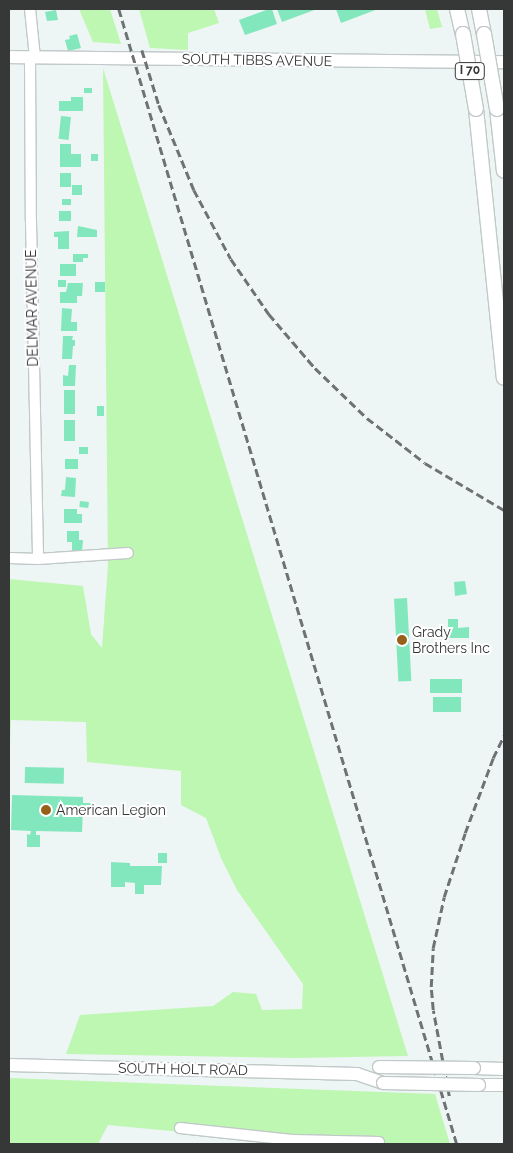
<!DOCTYPE html>
<html>
<head>
<meta charset="utf-8">
<style>
  body { margin:0 }
  #map { position:relative; width:513px; height:1153px; overflow:hidden; background:#edf5f5; font-family:Raleway,sans-serif }
  div>[style] { position:absolute }
  .green>* { inset:0; background:#bdf7b2 }
  .building>* { inset:0; background:#83e7bd; transform-origin:0 0 }
  .roads { filter:drop-shadow(1px 0 #c1c9c8) drop-shadow(-1px 0 #c1c9c8) drop-shadow(0 1px #c1c9c8) drop-shadow(0 -1px #c1c9c8) }
  .minor>* { height:10px; margin:-5px; padding:0 5px; transform-origin:5px; border-radius:5px; background:#fff }
  .major>* { height:12px; margin:-6px; padding:0 6px; transform-origin:6px; border-radius:6px; background:#fff }
  .highway>* { height:14px; margin:-7px; padding:0 7px; transform-origin:7px; border-radius:7px; background:#fff }
  .rail>* { height:2.5px; margin-top:-1.25px; transform-origin:0; background:repeating-linear-gradient(90deg,#6e7272 0 8px,transparent 0 12px) }
  .bridges { filter:drop-shadow(1px 0 #c1c9c8) drop-shadow(-1px 0 #c1c9c8) drop-shadow(0 1px #c1c9c8) drop-shadow(0 -1px #c1c9c8) }
  .major-bridge>* { height:12px; margin:-6px; padding:0 6px; transform-origin:6px; border-radius:6px; background:#fff }
  .highway-bridge>* { height:14px; margin:-7px; padding:0 7px; transform-origin:7px; border-radius:7px; background:#fff }
  .dots>* { width:14px; height:14px; translate:-50% -50%; box-sizing:border-box; border:2px solid #fff; border-radius:50% }
  span { translate:-50% -50%; white-space:nowrap; text-align:center; line-height:1.15; -webkit-text-stroke:4px #fff; paint-order:stroke }
  .shield-label span { padding:1px 4px; background:#fff; border:1px solid; border-radius:4px; -webkit-text-stroke-width:0 }
  .shield-label { font-size:12px; color:#353837; font-weight:700 }
  .street-label { font-size:14px; color:#353837 }
  .poi-label { font-size:14px; color:#353837 }
  .left { translate:0 -50%; text-align:left }
  .frame { position:absolute; inset:0; border:10px solid #353837; pointer-events:none }
</style>
</head>
<body>
<div id="map">
  <div class="green">
    <i style="clip-path:polygon(79px 9px,110px 9px,121px 44px,93px 42px)"></i>
    <i style="clip-path:polygon(139px 9px,214px 9px,219px 23px,188px 33px,188px 50px,150px 48px)"></i>
    <i style="clip-path:polygon(425px 9px,437px 9px,442px 27px,430px 29px)"></i>
    <i style="clip-path:polygon(103px 68px,408px 1056px,294px 1058px,66px 1054px,80px 1015px,213px 1006px,233px 992px,256px 994px,262px 1010px,302px 1009px,303px 984px,237px 890px,221px 858px,206px 818px,181px 805px,181px 771px,87px 762px,86px 722px,11px 720px,9px 767px,9px 579px,83px 586px,91px 634px,102px 648px,108px 565px)"></i>
    <i style="clip-path:polygon(9px 1078px,435px 1094px,450px 1144px,288px 1142px,108px 1125px,98px 1144px,9px 1144px)"></i>
  </div>
  <div class="building">
    <i style="clip-path:polygon(269px 9px,272px 9px,277px 24px,245px 35px,239px 20px)"></i>
    <i style="clip-path:polygon(277px 9px,317px 9px,282px 22px)"></i>
    <i style="clip-path:polygon(336px 9px,378px 9px,341px 23px)"></i>
    <i style="clip-path:polygon(56px 10px,58px 20px,47px 21px,45px 12px)"></i>
    <i style="clip-path:polygon(77px 34px,81px 48px,68px 51px,65px 40px,70px 39px,69px 36px)"></i>
    <i style="left:84px;top:88px;width:8px;height:5px"></i>
    <i style="clip-path:polygon(71px 97px,83px 97px,83px 111px,59px 111px,59px 101px,71px 101px)"></i>
    <i style="left:61px;top:116px;width:10px;height:23px;rotate:6deg"></i>
    <i style="clip-path:polygon(60px 144px,71px 144px,71px 154px,81px 154px,81px 167px,60px 167px)"></i>
    <i style="left:91px;top:154px;width:7px;height:7px"></i>
    <i style="left:60px;top:173px;width:11px;height:14px"></i>
    <i style="left:72px;top:185px;width:10px;height:10px"></i>
    <i style="left:62px;top:199px;width:9px;height:6px"></i>
    <i style="left:59px;top:211px;width:12px;height:10px"></i>
    <i style="clip-path:polygon(78px 226px,97px 230px,97px 237px,77px 237px)"></i>
    <i style="clip-path:polygon(69px 231px,69px 249px,58px 249px,58px 237px,54px 237px,54px 232px)"></i>
    <i style="clip-path:polygon(73px 254px,88px 254px,88px 258px,83px 258px,83px 262px,73px 262px)"></i>
    <i style="left:60px;top:264px;width:16px;height:12px"></i>
    <i style="left:58px;top:280px;width:8px;height:7px"></i>
    <i style="left:95px;top:282px;width:10px;height:10px"></i>
    <i style="clip-path:polygon(68px 283px,83px 283px,82px 296px,77px 296px,77px 303px,60px 303px,60px 292px,66px 292px)"></i>
    <i style="clip-path:polygon(62px 308px,72px 309px,71px 322px,77px 322px,77px 331px,61px 331px)"></i>
    <i style="clip-path:polygon(63px 336px,73px 336px,72px 340px,75px 340px,75px 346px,73px 346px,72px 359px,62px 359px)"></i>
    <i style="clip-path:polygon(69px 365px,76px 365px,75px 386px,63px 386px,63px 375px,68px 376px)"></i>
    <i style="left:64px;top:390px;width:11px;height:24px"></i>
    <i style="left:97px;top:406px;width:7px;height:10px"></i>
    <i style="left:64px;top:420px;width:11px;height:21px"></i>
    <i style="left:79px;top:447px;width:9px;height:7px"></i>
    <i style="left:65px;top:459px;width:13px;height:10px"></i>
    <i style="clip-path:polygon(66px 477px,76px 478px,75px 497px,61px 496px,62px 490px,65px 490px)"></i>
    <i style="left:80px;top:501px;width:9px;height:6px;rotate:6deg"></i>
    <i style="clip-path:polygon(64px 509px,77px 509px,77px 514px,82px 514px,82px 523px,64px 523px)"></i>
    <i style="clip-path:polygon(67px 531px,79px 531px,79px 540px,83px 540px,82px 552px,72px 552px,72px 542px,67px 542px)"></i>
    <i style="clip-path:polygon(465px 581px,467px 594px,455px 596px,454px 582px)"></i>
    <i style="left:407px;top:598px;width:83px;height:13px;rotate:87deg"></i>
    <i style="clip-path:polygon(448px 619px,458px 619px,458px 628px,469px 627px,469px 638px,448px 638px)"></i>
    <i style="left:430px;top:679px;width:32px;height:14px"></i>
    <i style="left:433px;top:697px;width:28px;height:15px"></i>
    <i style="left:25px;top:767px;width:39px;height:16px;rotate:1deg"></i>
    <i style="clip-path:polygon(12px 795px,83px 797px,83px 803px,95px 803px,94px 808px,83px 808px,82px 832px,36px 831px,36px 835px,40px 835px,40px 847px,27px 847px,27px 834px,30px 835px,31px 831px,11px 830px)"></i>
    <i style="left:158px;top:853px;width:9px;height:10px"></i>
    <i style="clip-path:polygon(111px 862px,130px 863px,130px 866px,162px 866px,161px 885px,144px 885px,144px 894px,135px 894px,135px 883px,125px 882px,125px 887px,111px 887px)"></i>
  </div>
  <div class="roads">
    <div class="minor">
      <i style="left:30px;top:9px;width:48px;rotate:84.1deg"></i>
      <i style="left:30px;top:57px;width:164px;rotate:89.7deg"></i>
      <i style="left:31px;top:221px;width:338px;rotate:88.8deg"></i>
      <i style="left:9px;top:558px;width:29px;rotate:2deg"></i>
      <i style="left:38px;top:559px;width:90px;rotate:-3.8deg"></i>
      <i style="left:180px;top:1128px;width:113px;rotate:6.1deg"></i>
      <i style="left:292px;top:1140px;width:87px;rotate:1.3deg"></i>
    </div>
    <div class="major">
      <i style="left:9px;top:57px;width:495px;rotate:0.6deg"></i>
      <i style="left:9px;top:1065px;width:348px;rotate:1.5deg"></i>
      <i style="left:357px;top:1074px;width:28px;rotate:19deg"></i>
      <i style="left:474px;top:1068px;width:30px;rotate:2deg"></i>
      <i style="left:479px;top:1085px;width:25px"></i>
    </div>
    <div class="highway">
      <i style="left:457px;top:9px;width:26px;rotate:77deg"></i>
      <i style="left:479px;top:9px;width:25px;rotate:79deg"></i>
      <i style="left:476px;top:109px;width:270px;rotate:84.1deg"></i>
      <i style="left:497px;top:109px;width:62px;rotate:83.6deg"></i>
    </div>
  </div>
  <div class="rail">
    <i style="left:119px;top:9px;width:1184px;rotate:73.42deg"></i>
    <i style="left:142px;top:50px;width:58px;rotate:72.8deg"></i>
    <i style="left:159px;top:105px;width:92px;rotate:67.6deg"></i>
    <i style="left:194px;top:190px;width:78px;rotate:61.8deg"></i>
    <i style="left:231px;top:259px;width:67px;rotate:55.4deg"></i>
    <i style="left:269px;top:314px;width:71px;rotate:49.6deg"></i>
    <i style="left:315px;top:368px;width:72px;rotate:43.9deg"></i>
    <i style="left:367px;top:418px;width:73px;rotate:37.8deg"></i>
    <i style="left:425px;top:463px;width:92px;rotate:30.7deg"></i>
    <i style="left:449px;top:1096px;width:87px;rotate:-100.5deg"></i>
    <i style="left:433px;top:1010px;width:23px;rotate:-95deg"></i>
    <i style="left:431px;top:987px;width:39px;rotate:-87deg"></i>
    <i style="left:433px;top:948px;width:52px;rotate:-77.8deg"></i>
    <i style="left:444px;top:897px;width:67px;rotate:-71.8deg"></i>
    <i style="left:465px;top:833px;width:80px;rotate:-69.5deg"></i>
    <i style="left:493px;top:758px;width:25px;rotate:-64deg"></i>
  </div>
  <div class="bridges">
    <div class="major-bridge">
      <i style="left:379px;top:1067px;width:95px;rotate:0.6deg"></i>
      <i style="left:383px;top:1083px;width:96px;rotate:1.2deg"></i>
    </div>
    <div class="highway-bridge">
      <i style="left:463px;top:34px;width:76px;rotate:80.2deg"></i>
      <i style="left:484px;top:34px;width:76px;rotate:80.2deg"></i>
    </div>
  </div>
  <div class="dots">
    <i style="left:402px;top:640px;background:#976019"></i>
    <i style="left:46px;top:810px;background:#976019"></i>
  </div>
  <div class="shield-label">
    <span style="left:470px;top:71px">I 70</span>
  </div>
  <div class="street-label">
    <span style="left:257px;top:60px;rotate:1deg">SOUTH TIBBS AVENUE</span>
    <span style="left:32px;top:308px;rotate:-91deg">DELMAR AVENUE</span>
    <span style="left:183px;top:1069px;rotate:1deg">SOUTH HOLT ROAD</span>
  </div>
  <div class="poi-label">
    <span class="left" style="left:412px;top:640px">Grady<br>Brothers Inc</span>
    <span class="left" style="left:56px;top:810px">American Legion</span>
  </div>
  <div class="frame"></div>
</div>
</body>
</html>
